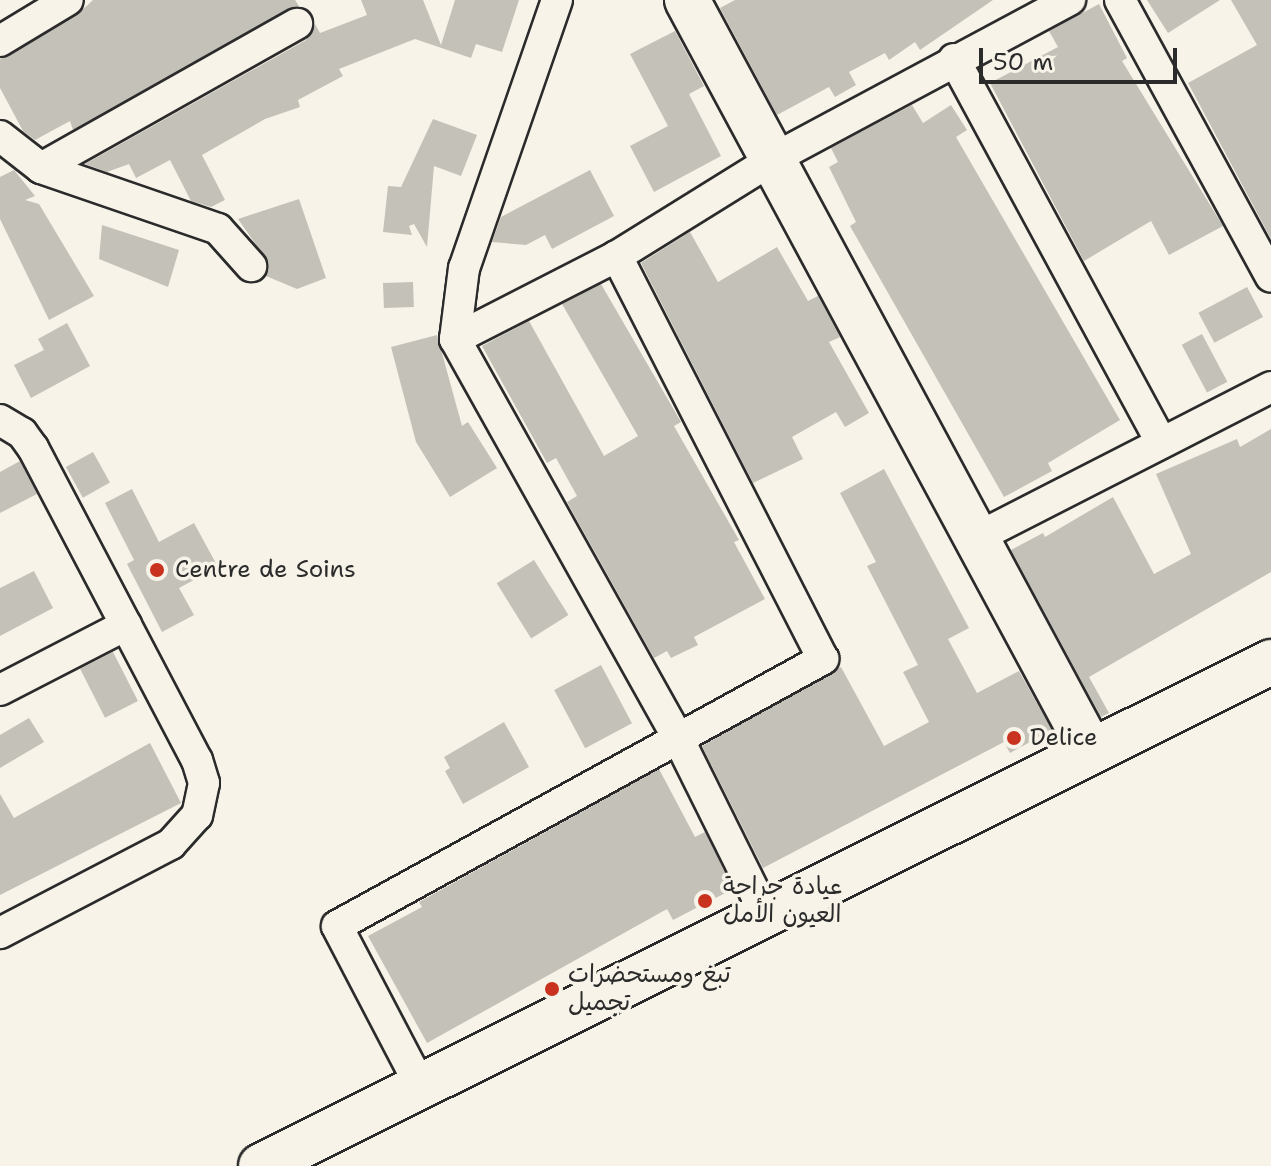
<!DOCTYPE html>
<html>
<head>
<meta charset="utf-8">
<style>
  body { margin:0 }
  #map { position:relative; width:1271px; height:1166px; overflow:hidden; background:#f7f3e8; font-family:"Shantell Sans","Playpen Sans Arabic",sans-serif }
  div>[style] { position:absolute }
  .building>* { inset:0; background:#c4c1b9; transform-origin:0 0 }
  .roads { filter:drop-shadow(2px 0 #2b2b2b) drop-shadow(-2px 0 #2b2b2b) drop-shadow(0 2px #2b2b2b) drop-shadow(0 -2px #2b2b2b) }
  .street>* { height:30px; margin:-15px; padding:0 15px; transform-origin:15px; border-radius:15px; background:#f7f3e8 }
  .secondary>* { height:44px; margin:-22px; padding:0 22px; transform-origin:22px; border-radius:22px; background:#f7f3e8 }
  .dots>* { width:22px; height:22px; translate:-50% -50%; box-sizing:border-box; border:4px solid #f7f3e8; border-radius:50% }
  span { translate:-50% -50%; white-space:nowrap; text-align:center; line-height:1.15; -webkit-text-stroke:7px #f7f3e8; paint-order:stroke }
  .poi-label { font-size:24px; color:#2b2b2b }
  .left { translate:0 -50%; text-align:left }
  .scale { position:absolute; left:979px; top:48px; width:198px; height:36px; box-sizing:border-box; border:4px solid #2b2b2b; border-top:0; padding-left:10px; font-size:24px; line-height:28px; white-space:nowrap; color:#2b2b2b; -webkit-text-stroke:6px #f7f3e8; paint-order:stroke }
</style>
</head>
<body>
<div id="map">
  <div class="building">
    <i style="clip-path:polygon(93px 0,295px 0,299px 6px,73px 130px,70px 121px,35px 140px,23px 131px,0 88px,0 59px,77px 15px)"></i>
    <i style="clip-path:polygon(361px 0,423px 0,441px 45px,455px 0,519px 0,502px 52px,476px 44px,471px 58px,415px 39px,339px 69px,343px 76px,298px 100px,300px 107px,265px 119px,202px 155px,225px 200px,211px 207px,191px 201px,170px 160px,136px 178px,129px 164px,107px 172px,85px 164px,306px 40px,315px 24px,320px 33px,367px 15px)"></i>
    <i style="clip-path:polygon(735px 0,993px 0,920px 50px,915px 42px,889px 60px,885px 53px,849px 72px,856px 85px,835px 97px,829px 87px,777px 115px,720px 8px)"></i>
    <i style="clip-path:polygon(1147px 0,1220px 0,1168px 33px)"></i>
    <i style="clip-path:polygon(1231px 0,1271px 0,1271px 239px,1188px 83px,1257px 45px)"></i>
    <i style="clip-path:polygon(1099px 4px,1127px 58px,1122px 61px,1223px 226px,1169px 255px,1151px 221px,1084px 261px,990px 83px,1058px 47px,1049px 31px)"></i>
    <i style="clip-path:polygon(675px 31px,704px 86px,689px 94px,721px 156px,654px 192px,630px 146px,668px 126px,630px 54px)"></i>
    <i style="clip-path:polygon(912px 105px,923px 123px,951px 105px,967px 130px,956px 137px,1120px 420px,1048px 463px,1052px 471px,1004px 497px,850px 226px,856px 222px,829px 167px,838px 162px,831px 148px)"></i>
    <i style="clip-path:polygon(433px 119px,477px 135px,461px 176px,434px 166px,427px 247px,414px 224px,409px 226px,412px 235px,383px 232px,388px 186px,401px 187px)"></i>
    <i style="clip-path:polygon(14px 170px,35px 196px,25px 200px,39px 204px,94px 296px,49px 320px,0 219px,0 177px)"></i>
    <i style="clip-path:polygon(590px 170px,614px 216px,552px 249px,545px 235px,526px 245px,492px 242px,501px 217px)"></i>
    <i style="clip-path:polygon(299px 199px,326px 278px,297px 289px,266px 276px,268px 262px,238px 219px)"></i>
    <i style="clip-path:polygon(102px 225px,179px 250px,168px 287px,99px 259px)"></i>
    <i style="clip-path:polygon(690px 232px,718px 282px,777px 247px,808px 301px,818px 296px,840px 337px,829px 342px,869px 413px,845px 427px,836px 412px,792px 437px,803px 459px,753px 483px,641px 263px)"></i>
    <i style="left:413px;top:282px;width:25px;height:30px;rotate:88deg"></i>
    <i style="clip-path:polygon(601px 284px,681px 422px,674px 426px,739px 540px,734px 542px,765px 599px,694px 637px,698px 645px,671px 658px,667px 651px,654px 658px,567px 502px,577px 496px,556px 458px,547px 463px,482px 346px,529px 321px,604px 456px,638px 436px,562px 304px)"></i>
    <i style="left:1247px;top:287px;width:34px;height:55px;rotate:62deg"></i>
    <i style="clip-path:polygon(67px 323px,90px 366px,31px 398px,14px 365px,44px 350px,38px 339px)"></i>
    <i style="left:1202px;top:334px;width:54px;height:23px;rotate:62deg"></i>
    <i style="clip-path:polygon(437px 335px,462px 426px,468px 422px,497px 468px,450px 497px,416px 442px,391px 347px)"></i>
    <i style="clip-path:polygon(1271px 429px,1271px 572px,1089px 677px,1109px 713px,1101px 717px,1011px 550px,1043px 533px,1045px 537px,1113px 497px,1154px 574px,1191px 554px,1156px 474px,1237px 439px,1240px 447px)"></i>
    <i style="left:93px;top:452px;width:35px;height:31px;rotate:61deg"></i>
    <i style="clip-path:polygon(20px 461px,37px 494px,0 513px,0 472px)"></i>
    <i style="clip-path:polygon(884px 469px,969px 628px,948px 639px,977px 693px,1019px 671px,1052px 730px,1010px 753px,1004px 742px,763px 868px,702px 746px,841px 667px,884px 746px,929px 722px,903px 672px,918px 665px,867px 566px,876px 562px,840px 493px)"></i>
    <i style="clip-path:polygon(132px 489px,159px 542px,194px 523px,218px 567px,179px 588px,194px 615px,162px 632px,127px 564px,134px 560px,105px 503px)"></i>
    <i style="left:534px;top:560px;width:65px;height:44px;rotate:58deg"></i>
    <i style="clip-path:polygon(34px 571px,53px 608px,0 636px,0 588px)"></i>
    <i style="left:113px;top:652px;width:55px;height:37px;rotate:63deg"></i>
    <i style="left:601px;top:665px;width:66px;height:53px;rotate:62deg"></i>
    <i style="clip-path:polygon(29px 718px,44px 742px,0 768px,0 735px)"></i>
    <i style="clip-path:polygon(504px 722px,529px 767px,463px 804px,445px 771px,450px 768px,444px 757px)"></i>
    <i style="clip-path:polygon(150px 743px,181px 803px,0 895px,0 794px,14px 818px)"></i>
    <i style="clip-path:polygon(659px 769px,695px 837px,705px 832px,733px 889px,673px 920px,667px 909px,427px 1043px,368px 936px,422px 907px,419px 902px)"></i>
  </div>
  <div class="roads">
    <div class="street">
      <i style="left:557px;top:0;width:284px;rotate:109.1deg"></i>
      <i style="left:464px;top:268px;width:72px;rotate:97.2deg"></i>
      <i style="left:455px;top:339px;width:457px;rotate:60.8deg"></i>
      <i style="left:678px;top:738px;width:195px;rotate:63.6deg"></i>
      <i style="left:1120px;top:0;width:315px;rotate:61.4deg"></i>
      <i style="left:0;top:41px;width:79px;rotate:-31.1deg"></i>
      <i style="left:954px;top:59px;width:435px;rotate:61.6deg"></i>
      <i style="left:0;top:136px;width:52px;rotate:38deg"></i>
      <i style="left:41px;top:168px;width:187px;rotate:19deg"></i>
      <i style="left:218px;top:229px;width:50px;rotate:48.3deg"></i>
      <i style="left:41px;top:168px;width:294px;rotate:-29.4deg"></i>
      <i style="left:455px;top:339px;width:182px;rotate:-27.1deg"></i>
      <i style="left:617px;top:256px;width:186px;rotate:-31.8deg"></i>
      <i style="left:775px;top:158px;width:335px;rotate:-28.2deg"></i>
      <i style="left:0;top:420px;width:26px;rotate:31deg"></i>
      <i style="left:22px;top:433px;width:19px;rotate:54deg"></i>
      <i style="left:33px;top:448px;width:352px;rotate:62.3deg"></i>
      <i style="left:197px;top:760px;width:24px;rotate:73deg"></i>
      <i style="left:204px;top:783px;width:33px;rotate:102deg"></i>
      <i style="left:197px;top:815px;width:39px;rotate:132deg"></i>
      <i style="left:171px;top:844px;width:193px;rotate:152.5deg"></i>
      <i style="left:978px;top:537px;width:329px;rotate:-27.1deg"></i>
      <i style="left:0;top:690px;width:142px;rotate:-27.3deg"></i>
      <i style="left:420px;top:1085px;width:179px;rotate:-117.6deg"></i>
      <i style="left:337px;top:926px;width:555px;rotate:-28.78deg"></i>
      <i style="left:823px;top:659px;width:453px;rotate:-117.1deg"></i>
    </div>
    <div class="secondary">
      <i style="left:687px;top:0;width:853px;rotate:61.72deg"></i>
      <i style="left:261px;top:1166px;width:1129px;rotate:-26.52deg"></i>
    </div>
  </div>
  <div class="dots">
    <i style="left:157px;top:570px;background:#c8321e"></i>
    <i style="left:1014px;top:738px;background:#c8321e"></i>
    <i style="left:705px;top:901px;background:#c8321e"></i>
    <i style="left:552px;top:989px;background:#c8321e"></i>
  </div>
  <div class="poi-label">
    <span class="left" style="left:175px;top:570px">Centre de Soins</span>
    <span class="left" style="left:1030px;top:738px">Delice</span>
    <span class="left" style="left:723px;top:901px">عيادة جراحة<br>العيون الأمل</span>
    <span class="left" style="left:568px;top:989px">تبغ ومستحضرات<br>تجميل</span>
  </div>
  <div class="scale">50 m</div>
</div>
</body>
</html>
